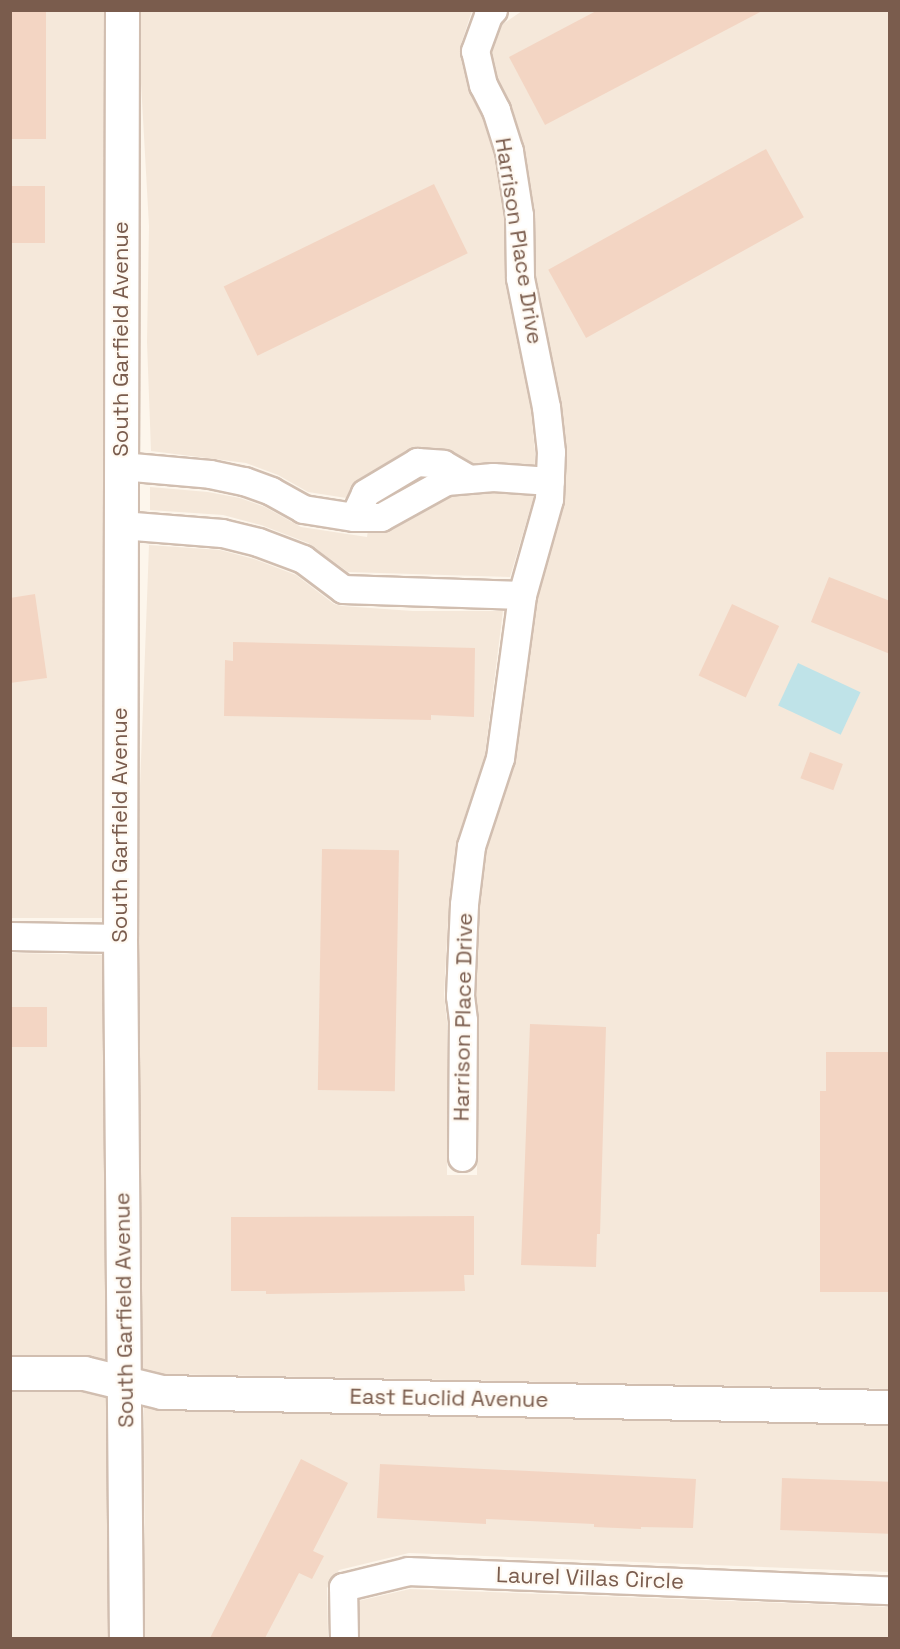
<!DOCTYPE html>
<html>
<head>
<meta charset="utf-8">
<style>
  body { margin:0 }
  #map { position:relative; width:900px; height:1649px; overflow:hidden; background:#fdf6ec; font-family:"Space Grotesk",sans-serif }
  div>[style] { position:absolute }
  .residential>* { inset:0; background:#f5e8da; transform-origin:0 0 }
  .water>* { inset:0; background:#bfe3e8; transform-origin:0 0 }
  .building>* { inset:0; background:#f3d5c3; transform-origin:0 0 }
  .roads { filter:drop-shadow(2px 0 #d1beb0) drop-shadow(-2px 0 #d1beb0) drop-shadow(0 2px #d1beb0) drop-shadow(0 -2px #d1beb0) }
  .minor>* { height:27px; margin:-13.5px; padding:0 13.5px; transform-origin:13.5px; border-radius:13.5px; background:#fff }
  .tertiary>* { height:33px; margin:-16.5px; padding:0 16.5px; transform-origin:16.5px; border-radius:16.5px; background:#fff }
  span { translate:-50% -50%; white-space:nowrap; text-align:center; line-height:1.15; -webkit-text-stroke:4.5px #fffaf3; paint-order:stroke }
  .street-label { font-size:22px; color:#7a5c4d }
  .frame { position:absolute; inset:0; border:12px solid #7a5c4d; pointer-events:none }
</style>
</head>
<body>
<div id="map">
  <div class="residential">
    <i style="left:11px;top:11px;width:96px;height:907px"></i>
    <i style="clip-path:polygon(137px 11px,472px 11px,461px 44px,460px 55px,468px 89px,482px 117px,494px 155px,504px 218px,505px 282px,531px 409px,535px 453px,534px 496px,510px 577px,348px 572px,308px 543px,261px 525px,223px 515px,150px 510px,150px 487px,208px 492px,240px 498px,265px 507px,301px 527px,367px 537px,372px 502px,308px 492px,278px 475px,246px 463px,151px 451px,147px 342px,149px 226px)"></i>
    <i style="clip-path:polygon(522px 11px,889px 11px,889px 1389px,163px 1374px,143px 1369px,135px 921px,149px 545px,220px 550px,254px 559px,296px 575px,334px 604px,342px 606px,413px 611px,503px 611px,485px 754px,456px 844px,449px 902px,444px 994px,447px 1022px,447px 1175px,477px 1175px,478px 1020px,475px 995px,479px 906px,486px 851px,515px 761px,537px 598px,564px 505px,566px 452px,561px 402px,536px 276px,535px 212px,524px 147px,510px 104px,497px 78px,491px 52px,500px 26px)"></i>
    <i style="clip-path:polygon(11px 953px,105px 955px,109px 1361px,84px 1355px,11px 1355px)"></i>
    <i style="clip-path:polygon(11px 1390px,82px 1391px,109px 1398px,110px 1638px,11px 1638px)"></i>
    <i style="clip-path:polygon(144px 1406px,158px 1409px,889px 1425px,889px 1572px,409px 1553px,339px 1570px,327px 1588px,328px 1638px,145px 1638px)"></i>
    <i style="clip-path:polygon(410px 1589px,889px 1607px,889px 1638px,359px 1638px,358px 1601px)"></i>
  </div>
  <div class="water">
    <i style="left:798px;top:663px;width:69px;height:47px;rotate:25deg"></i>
  </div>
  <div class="building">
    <i style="left:10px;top:10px;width:36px;height:129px"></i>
    <i style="clip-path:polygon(598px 10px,764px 10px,545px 125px,509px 57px)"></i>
    <i style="left:766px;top:149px;width:78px;height:249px;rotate:61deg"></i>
    <i style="left:434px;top:184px;width:77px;height:234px;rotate:64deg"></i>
    <i style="left:10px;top:186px;width:35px;height:57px"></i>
    <i style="clip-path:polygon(829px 577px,890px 601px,890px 654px,811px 622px)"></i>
    <i style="clip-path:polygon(35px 594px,47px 678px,10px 683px,10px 598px)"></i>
    <i style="left:732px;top:604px;width:52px;height:79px;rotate:25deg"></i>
    <i style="clip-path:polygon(233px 642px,475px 648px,474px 717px,431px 715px,431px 720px,224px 716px,225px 660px,233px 661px)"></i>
    <i style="left:810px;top:752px;width:35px;height:28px;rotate:20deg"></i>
    <i style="left:322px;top:849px;width:77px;height:241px;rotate:1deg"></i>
    <i style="left:10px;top:1007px;width:37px;height:40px"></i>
    <i style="clip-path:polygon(530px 1024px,606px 1027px,600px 1234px,597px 1234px,596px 1267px,521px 1265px)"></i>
    <i style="clip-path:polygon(826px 1052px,890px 1052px,890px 1292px,820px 1292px,820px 1091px,826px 1091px)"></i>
    <i style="clip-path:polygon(474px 1216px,474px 1275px,464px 1275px,465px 1291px,266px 1294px,266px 1291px,231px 1291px,231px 1217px)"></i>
    <i style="clip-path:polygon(301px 1459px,348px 1483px,313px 1551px,324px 1556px,312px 1579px,299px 1573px,265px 1638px,210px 1638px)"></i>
    <i style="clip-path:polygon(380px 1464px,696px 1479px,693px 1528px,641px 1527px,641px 1529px,594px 1527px,594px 1524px,486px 1519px,486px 1524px,377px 1518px)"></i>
    <i style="left:782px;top:1478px;width:108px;height:52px;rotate:2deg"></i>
  </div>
  <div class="roads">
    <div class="minor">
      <i style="left:121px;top:466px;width:89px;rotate:5.1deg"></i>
      <i style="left:210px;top:474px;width:35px;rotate:12deg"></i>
      <i style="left:244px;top:481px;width:29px;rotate:20deg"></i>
      <i style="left:271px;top:491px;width:37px;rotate:29deg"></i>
      <i style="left:303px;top:509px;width:52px;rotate:8.9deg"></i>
      <i style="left:354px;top:517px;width:27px"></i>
      <i style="left:381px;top:517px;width:74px;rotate:-29deg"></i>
      <i style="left:446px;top:481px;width:47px;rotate:-4.9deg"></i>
      <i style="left:493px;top:477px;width:57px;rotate:4deg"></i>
      <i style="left:354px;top:517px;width:26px;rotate:-65deg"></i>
      <i style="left:365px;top:493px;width:61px;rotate:-30.8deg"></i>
      <i style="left:417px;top:462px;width:26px;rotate:4deg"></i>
      <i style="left:443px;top:464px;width:30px;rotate:30deg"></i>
      <i style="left:121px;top:525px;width:101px;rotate:4.5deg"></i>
      <i style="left:222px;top:533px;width:37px;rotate:14deg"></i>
      <i style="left:258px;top:542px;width:48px;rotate:20.7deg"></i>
      <i style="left:303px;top:559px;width:50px;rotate:36.9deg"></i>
      <i style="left:343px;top:589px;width:179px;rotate:1.9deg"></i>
      <i style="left:10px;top:936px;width:110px;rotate:1deg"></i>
      <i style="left:462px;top:1157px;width:137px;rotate:-89.6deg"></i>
      <i style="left:463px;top:1020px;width:24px;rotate:-97deg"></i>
      <i style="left:460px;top:996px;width:92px;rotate:-87.5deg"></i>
      <i style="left:464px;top:904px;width:58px;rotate:-83.1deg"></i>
      <i style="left:471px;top:846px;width:93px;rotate:-71.8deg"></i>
      <i style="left:500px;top:758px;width:164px;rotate:-82.3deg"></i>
      <i style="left:522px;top:595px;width:100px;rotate:-74.3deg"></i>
      <i style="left:549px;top:499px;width:47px;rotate:-87.6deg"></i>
      <i style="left:551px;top:452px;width:45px;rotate:-96.3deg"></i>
      <i style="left:546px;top:407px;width:132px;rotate:-101.4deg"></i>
      <i style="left:520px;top:278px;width:63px;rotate:-90.9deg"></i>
      <i style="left:519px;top:215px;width:65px;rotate:-98.9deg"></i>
      <i style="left:509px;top:151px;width:43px;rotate:-107.6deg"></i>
      <i style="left:496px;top:110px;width:28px;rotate:-117deg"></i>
      <i style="left:483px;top:85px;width:35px;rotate:-103deg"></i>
      <i style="left:475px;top:51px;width:38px;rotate:-70deg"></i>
      <i style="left:488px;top:15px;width:7px;rotate:-45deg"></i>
      <i style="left:344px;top:1638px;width:51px;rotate:-91.1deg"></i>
      <i style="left:343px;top:1587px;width:67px;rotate:-13.8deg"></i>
      <i style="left:408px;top:1571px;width:482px;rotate:2.3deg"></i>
    </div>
    <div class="tertiary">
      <i style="left:122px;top:10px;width:928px;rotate:90.12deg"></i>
      <i style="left:120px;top:938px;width:700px;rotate:89.51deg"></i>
      <i style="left:10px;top:1373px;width:74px"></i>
      <i style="left:84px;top:1373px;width:80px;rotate:13.7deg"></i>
      <i style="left:162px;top:1392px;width:728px;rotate:1.18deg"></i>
    </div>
  </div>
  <div class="street-label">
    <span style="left:519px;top:241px;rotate:81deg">Harrison Place Drive</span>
    <span style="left:121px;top:339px;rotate:-90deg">South Garfield Avenue</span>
    <span style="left:120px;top:825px;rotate:-90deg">South Garfield Avenue</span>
    <span style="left:463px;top:1017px;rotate:-89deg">Harrison Place Drive</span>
    <span style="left:124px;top:1310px;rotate:-91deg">South Garfield Avenue</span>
    <span style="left:449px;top:1398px;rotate:1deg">East Euclid Avenue</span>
    <span style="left:590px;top:1578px;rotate:2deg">Laurel Villas Circle</span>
  </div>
  <div class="frame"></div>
</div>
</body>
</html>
